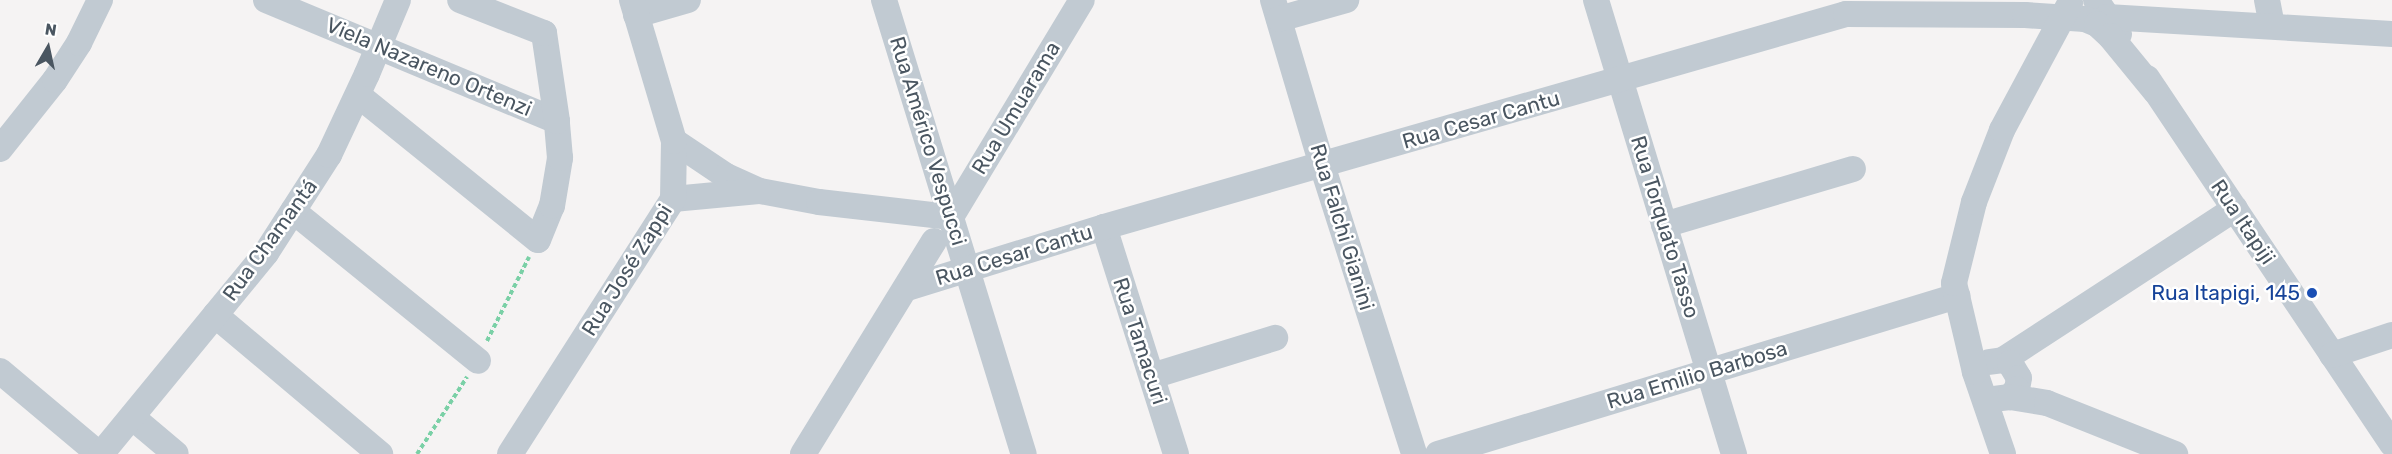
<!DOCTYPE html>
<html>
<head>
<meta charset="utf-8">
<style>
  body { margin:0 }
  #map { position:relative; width:2392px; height:454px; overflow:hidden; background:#f5f3f3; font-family:Rubik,sans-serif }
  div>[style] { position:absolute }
  .path>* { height:4px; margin-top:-2px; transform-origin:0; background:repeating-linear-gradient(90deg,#7ad0a6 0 4.5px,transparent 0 7.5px) }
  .minor>* { height:26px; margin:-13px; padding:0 13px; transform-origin:13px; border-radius:13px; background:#c1cad2 }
  .dots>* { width:16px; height:16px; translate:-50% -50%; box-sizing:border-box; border:3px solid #fff; border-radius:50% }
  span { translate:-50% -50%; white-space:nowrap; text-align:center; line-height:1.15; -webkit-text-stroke:5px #fff; paint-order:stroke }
  .street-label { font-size:21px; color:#4a5661 }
  .transit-label { font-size:21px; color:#164399 }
  .right { translate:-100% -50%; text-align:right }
  .north { position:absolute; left:18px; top:18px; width:60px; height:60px; -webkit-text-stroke:4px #fff; paint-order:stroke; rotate:9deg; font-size:16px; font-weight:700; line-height:24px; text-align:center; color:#4a5661 }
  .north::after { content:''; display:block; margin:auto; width:21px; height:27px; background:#4a5661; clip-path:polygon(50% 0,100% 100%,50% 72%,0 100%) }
</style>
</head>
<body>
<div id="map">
  <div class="path">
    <i style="left:487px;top:341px;width:94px;rotate:-63.4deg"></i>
    <i style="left:417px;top:454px;width:92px;rotate:-57deg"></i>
  </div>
  <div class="minor">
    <i style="left:266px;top:0;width:315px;rotate:22.6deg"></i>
    <i style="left:884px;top:0;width:475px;rotate:72.9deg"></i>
    <i style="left:1273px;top:0;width:172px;rotate:73.5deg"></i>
    <i style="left:1322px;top:165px;width:303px;rotate:72.3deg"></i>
    <i style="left:1596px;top:0;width:475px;rotate:73.1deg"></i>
    <i style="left:2096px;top:0;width:41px;rotate:55.9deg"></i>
    <i style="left:2267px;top:0;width:26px;rotate:79deg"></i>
    <i style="left:636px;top:15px;width:54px;rotate:-16.1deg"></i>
    <i style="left:2107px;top:17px;width:286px;rotate:3.4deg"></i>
    <i style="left:1279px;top:19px;width:70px;rotate:-15.8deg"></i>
    <i style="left:2147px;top:78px;width:440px;rotate:56.2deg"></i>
    <i style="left:358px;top:95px;width:231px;rotate:38.9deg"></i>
    <i style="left:538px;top:240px;width:37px;rotate:-68deg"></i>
    <i style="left:552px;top:206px;width:49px;rotate:-80.5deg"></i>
    <i style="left:560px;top:158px;width:37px;rotate:-95deg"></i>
    <i style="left:557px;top:121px;width:89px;rotate:-98.4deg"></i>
    <i style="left:544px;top:33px;width:90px;rotate:-158.6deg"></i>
    <i style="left:674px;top:141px;width:63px;rotate:33.9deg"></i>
    <i style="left:726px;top:176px;width:37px;rotate:24deg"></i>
    <i style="left:760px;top:191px;width:60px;rotate:10.6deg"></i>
    <i style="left:819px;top:202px;width:133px;rotate:6.5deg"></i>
    <i style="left:0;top:149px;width:88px;rotate:-51.4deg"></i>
    <i style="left:55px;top:80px;width:44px;rotate:-57deg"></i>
    <i style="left:79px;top:43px;width:48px;rotate:-64deg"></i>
    <i style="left:673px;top:199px;width:86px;rotate:-5.3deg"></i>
    <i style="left:293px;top:211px;width:238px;rotate:39deg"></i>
    <i style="left:951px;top:217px;width:253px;rotate:-58.9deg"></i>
    <i style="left:1664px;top:225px;width:197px;rotate:-16.5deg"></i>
    <i style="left:1104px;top:227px;width:238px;rotate:72.4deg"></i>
    <i style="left:907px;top:288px;width:206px;rotate:-17.2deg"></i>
    <i style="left:1104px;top:227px;width:772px;rotate:-16.02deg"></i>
    <i style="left:1846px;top:14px;width:179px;rotate:0.3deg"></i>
    <i style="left:2025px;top:15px;width:60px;rotate:3.8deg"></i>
    <i style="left:2085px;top:19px;width:13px;rotate:23deg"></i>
    <i style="left:2097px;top:24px;width:18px;rotate:43deg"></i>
    <i style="left:2110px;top:36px;width:72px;rotate:50.6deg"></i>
    <i style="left:215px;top:315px;width:216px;rotate:40.1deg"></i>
    <i style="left:2332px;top:355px;width:63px;rotate:-18.4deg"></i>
    <i style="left:2003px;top:360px;width:277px;rotate:-33.1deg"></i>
    <i style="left:1989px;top:362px;width:14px;rotate:-8deg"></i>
    <i style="left:2003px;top:360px;width:8px;rotate:23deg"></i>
    <i style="left:2010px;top:363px;width:17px;rotate:59deg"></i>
    <i style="left:2019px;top:378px;width:11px;rotate:100deg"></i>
    <i style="left:2017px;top:389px;width:11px;rotate:131deg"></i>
    <i style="left:2010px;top:397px;width:16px;rotate:173deg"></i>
    <i style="left:0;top:371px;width:129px;rotate:40deg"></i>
    <i style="left:1152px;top:376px;width:129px;rotate:-17.2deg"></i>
    <i style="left:2010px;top:397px;width:37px;rotate:9deg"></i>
    <i style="left:2047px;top:403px;width:138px;rotate:21.7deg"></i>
    <i style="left:132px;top:417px;width:57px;rotate:40.1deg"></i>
    <i style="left:101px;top:454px;width:260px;rotate:-50.6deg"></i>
    <i style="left:266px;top:253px;width:117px;rotate:-57.3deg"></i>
    <i style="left:329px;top:155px;width:89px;rotate:-64.9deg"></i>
    <i style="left:367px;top:74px;width:80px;rotate:-67.3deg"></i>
    <i style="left:510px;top:454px;width:303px;rotate:-57.4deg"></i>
    <i style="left:673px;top:199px;width:58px;rotate:-89deg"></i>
    <i style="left:674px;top:141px;width:147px;rotate:-106.6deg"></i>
    <i style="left:803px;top:454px;width:250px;rotate:-58.4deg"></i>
    <i style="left:1438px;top:454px;width:543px;rotate:-16.93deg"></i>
    <i style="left:2003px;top:454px;width:87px;rotate:-108.9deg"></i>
    <i style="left:1975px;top:372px;width:91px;rotate:-103.3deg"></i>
    <i style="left:1954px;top:283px;width:83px;rotate:-76.1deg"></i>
    <i style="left:1974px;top:202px;width:77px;rotate:-68.7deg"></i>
    <i style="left:2002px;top:130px;width:144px;rotate:-61.8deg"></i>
  </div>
  <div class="dots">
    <i style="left:2312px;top:293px;background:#1a4fb4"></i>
  </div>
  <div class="street-label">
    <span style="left:429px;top:67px;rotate:23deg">Viela Nazareno Ortenzi</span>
    <span style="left:1016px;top:108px;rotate:-59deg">Rua Umuarama</span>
    <span style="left:1481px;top:120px;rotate:-16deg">Rua Cesar Cantu</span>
    <span style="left:928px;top:141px;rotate:73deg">Rua Américo Vespucci</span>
    <span style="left:2243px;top:222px;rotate:56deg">Rua Itapiji</span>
    <span style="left:1342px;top:227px;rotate:73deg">Rua Falchi Gianini</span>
    <span style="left:1665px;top:227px;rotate:73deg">Rua Torquato Tasso</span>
    <span style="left:270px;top:240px;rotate:-54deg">Rua Chamantá</span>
    <span style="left:1014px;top:255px;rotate:-17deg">Rua Cesar Cantu</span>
    <span style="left:627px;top:270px;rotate:-58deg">Rua José Zappi</span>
    <span style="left:1140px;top:341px;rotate:72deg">Rua Tamacuri</span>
    <span style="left:1697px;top:375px;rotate:-17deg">Rua Emilio Barbosa</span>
  </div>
  <div class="transit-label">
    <span class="right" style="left:2300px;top:293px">Rua Itapigi, 145</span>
  </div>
  <div class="north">N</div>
</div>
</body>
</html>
